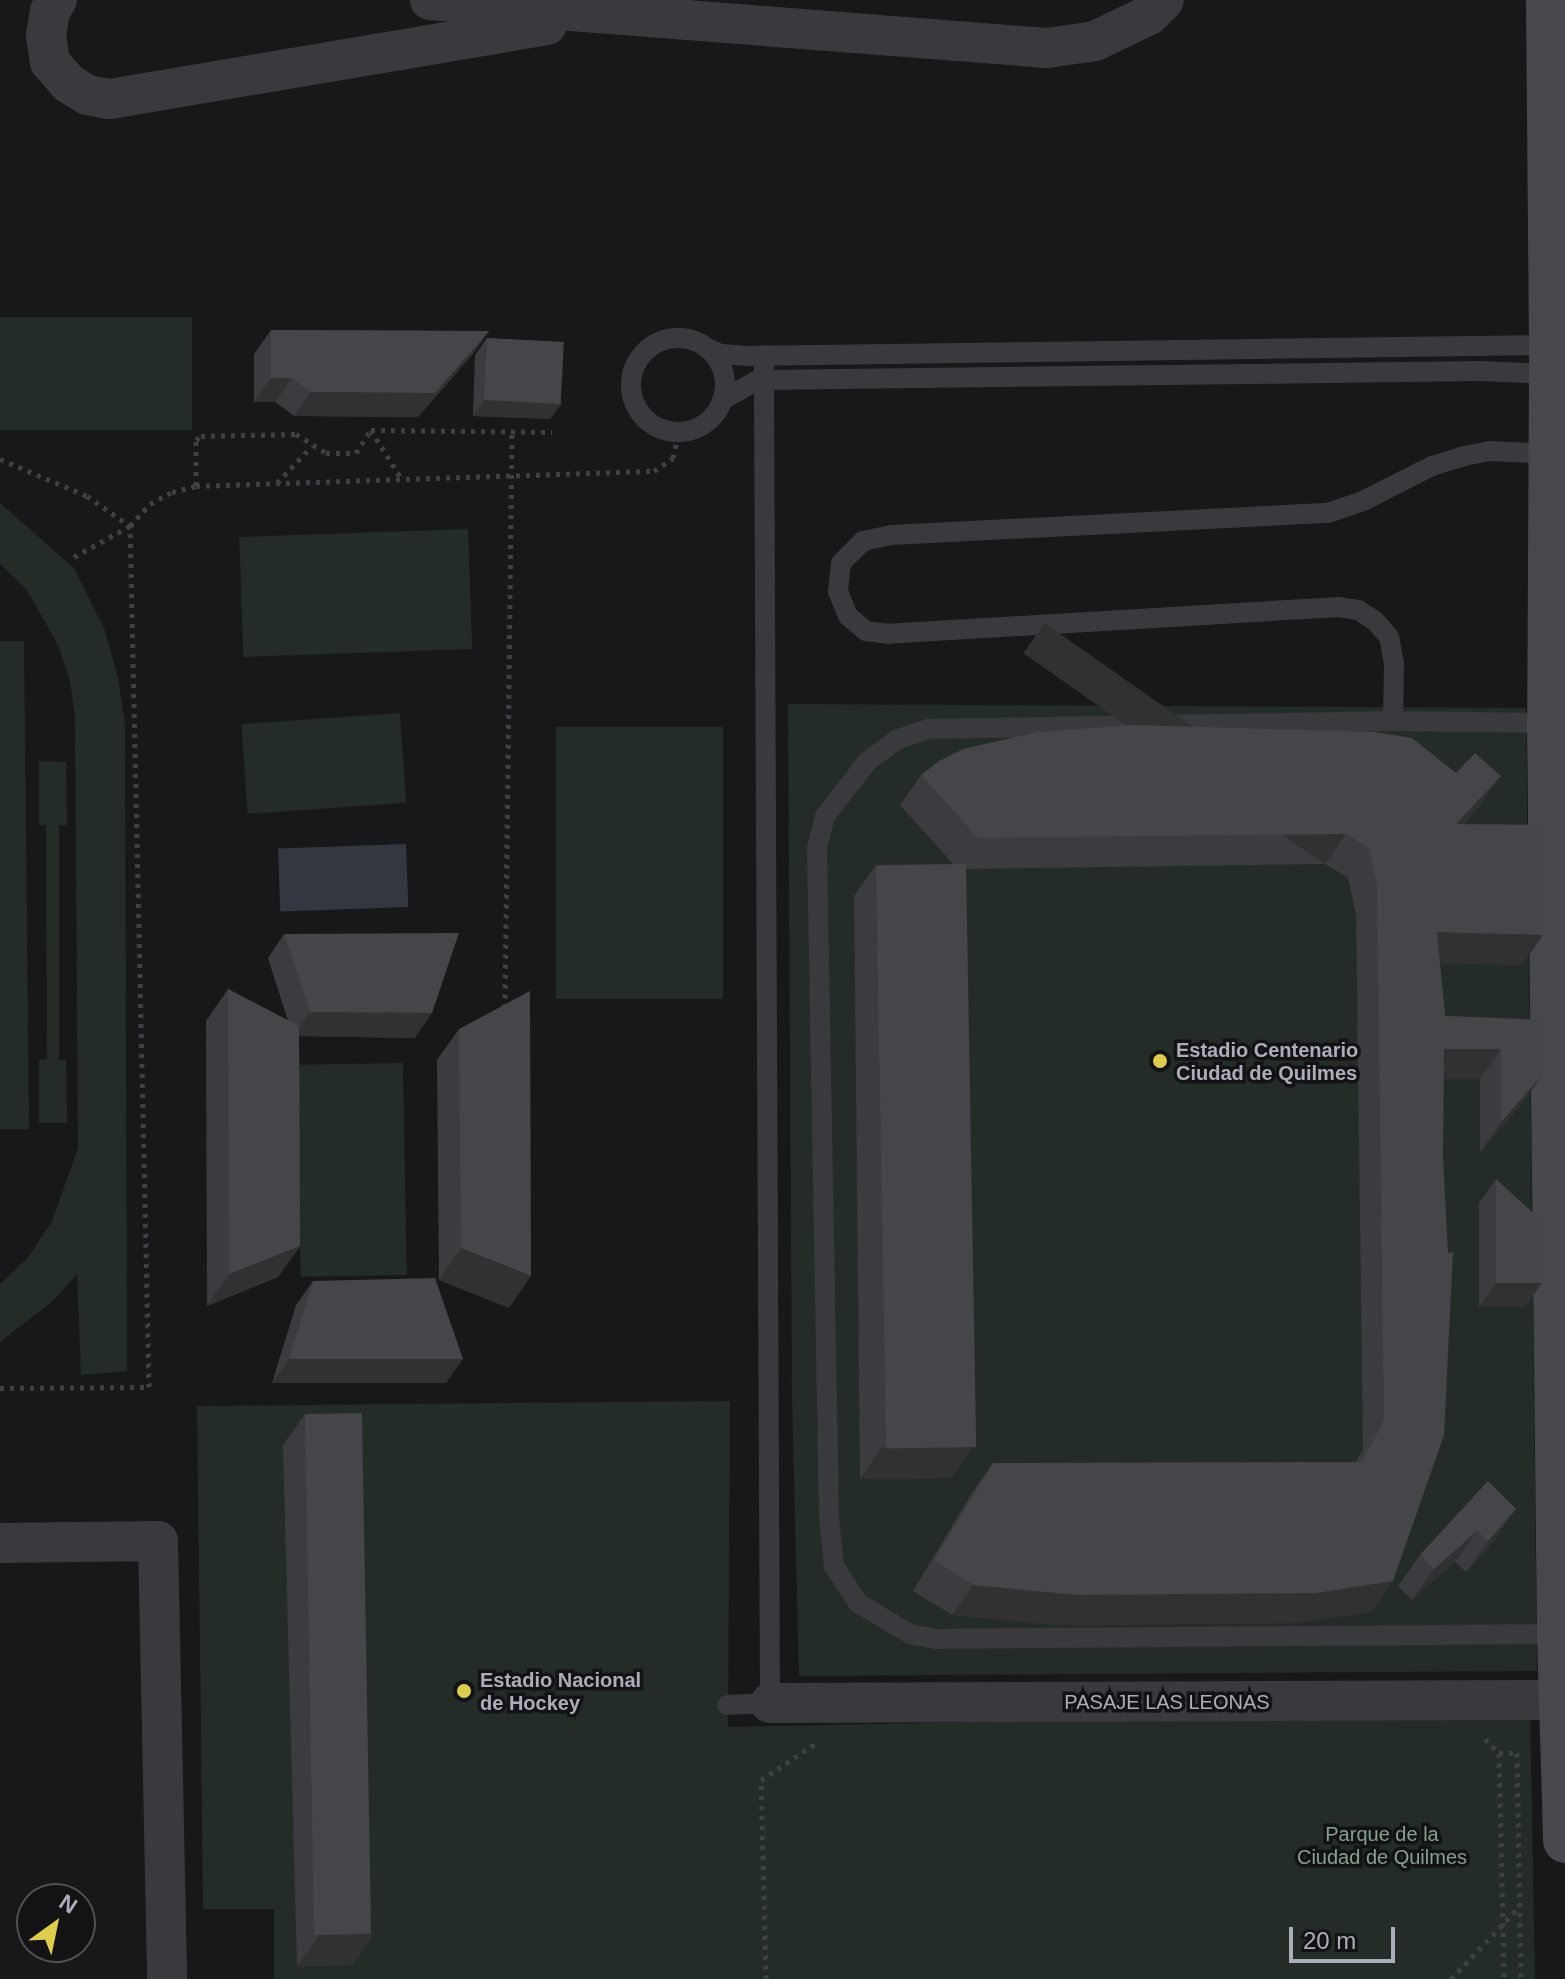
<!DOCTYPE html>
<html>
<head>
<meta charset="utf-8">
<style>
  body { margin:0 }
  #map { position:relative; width:1565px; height:1979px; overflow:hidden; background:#18181a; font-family:Helvetica,sans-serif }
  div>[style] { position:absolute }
  .green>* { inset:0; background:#242c27; transform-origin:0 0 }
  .water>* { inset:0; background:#333840; transform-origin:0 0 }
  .path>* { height:5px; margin-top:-2.5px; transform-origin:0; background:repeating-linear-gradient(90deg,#3f4045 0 4px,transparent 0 10px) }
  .lane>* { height:20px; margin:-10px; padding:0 10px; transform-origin:10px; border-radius:10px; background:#3a393e }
  .lane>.ring { margin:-10px; padding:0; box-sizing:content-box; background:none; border:20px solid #3a393e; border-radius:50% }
  .street>* { height:40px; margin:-20px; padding:0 20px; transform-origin:20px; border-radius:20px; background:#3a393e }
  .secondary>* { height:44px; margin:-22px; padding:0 22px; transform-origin:22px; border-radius:22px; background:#47484e }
  .wall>* { inset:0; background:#3c3b3f }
  .shaded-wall>* { inset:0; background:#313033; transform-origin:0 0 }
  .building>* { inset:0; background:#464549; transform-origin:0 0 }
  .dots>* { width:22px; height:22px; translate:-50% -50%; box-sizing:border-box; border:4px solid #131315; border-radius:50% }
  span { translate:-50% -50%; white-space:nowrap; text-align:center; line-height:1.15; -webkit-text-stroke:7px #131315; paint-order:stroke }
  .poi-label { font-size:20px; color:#acadb8; font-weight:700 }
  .left { translate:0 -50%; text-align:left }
  .street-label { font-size:20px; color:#acadb8 }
  .park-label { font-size:20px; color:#85a18d }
  .north { position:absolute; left:16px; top:1883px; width:80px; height:80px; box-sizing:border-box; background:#131315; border:2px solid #505156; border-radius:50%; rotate:33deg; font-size:22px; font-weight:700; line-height:32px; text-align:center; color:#acadb8 }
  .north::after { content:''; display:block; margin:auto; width:28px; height:36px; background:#decd4c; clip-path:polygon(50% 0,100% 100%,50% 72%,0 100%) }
  .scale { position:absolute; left:1289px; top:1927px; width:106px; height:36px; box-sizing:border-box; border:4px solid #acadb8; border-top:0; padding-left:10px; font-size:24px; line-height:28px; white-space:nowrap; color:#acadb8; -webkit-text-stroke:6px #131315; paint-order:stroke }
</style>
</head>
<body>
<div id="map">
  <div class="green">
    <i style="left:0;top:317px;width:192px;height:113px"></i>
    <i style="clip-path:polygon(0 503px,74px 568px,105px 631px,118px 678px,125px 724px,127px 1371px,81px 1375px,77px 1274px,54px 1300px,0 1342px,0 1284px,28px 1258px,52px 1221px,78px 1148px,75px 717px,70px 681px,58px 645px,27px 590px,0 564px)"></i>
    <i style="left:468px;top:529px;width:120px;height:229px;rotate:88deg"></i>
    <i style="clip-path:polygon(0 641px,24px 641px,29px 1129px,0 1129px)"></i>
    <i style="clip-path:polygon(788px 704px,1526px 708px,1537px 1671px,799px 1676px,792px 1401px)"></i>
    <i style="left:400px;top:713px;width:90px;height:159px;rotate:86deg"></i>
    <i style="left:556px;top:727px;width:167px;height:272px"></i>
    <i style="clip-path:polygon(39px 761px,66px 762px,67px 825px,59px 825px,59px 1060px,66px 1060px,67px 1123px,39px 1123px,39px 1060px,47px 1059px,46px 825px,39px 825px)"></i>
    <i style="left:403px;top:1063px;width:212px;height:106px;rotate:89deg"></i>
    <i style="clip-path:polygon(730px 1401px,728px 1727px,1530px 1711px,1535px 1979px,274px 1979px,274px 1909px,203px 1909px,197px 1406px)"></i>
  </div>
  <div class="water">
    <i style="left:406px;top:844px;width:63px;height:128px;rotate:88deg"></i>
  </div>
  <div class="path">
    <i style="left:371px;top:430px;width:57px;rotate:58deg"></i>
    <i style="left:0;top:459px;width:95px;rotate:23deg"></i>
    <i style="left:87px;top:496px;width:52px;rotate:34.9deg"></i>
    <i style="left:130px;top:526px;width:68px;rotate:151.2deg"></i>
    <i style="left:277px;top:483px;width:51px;rotate:-46.6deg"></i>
    <i style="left:196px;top:486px;width:46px;rotate:-90deg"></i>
    <i style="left:196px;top:440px;width:6px;rotate:-39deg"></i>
    <i style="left:201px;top:436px;width:95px;rotate:-1.2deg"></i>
    <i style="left:296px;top:434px;width:36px;rotate:32deg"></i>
    <i style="left:326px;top:453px;width:30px"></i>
    <i style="left:356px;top:453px;width:27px;rotate:-57deg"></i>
    <i style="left:371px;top:430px;width:181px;rotate:0.6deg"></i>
    <i style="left:505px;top:1008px;width:577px;rotate:-89.3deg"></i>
    <i style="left:0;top:1388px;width:149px;rotate:-0.4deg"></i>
    <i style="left:149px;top:1387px;width:861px;rotate:-91.26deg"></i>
    <i style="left:130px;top:526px;width:30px;rotate:-48deg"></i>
    <i style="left:150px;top:504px;width:25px;rotate:-29deg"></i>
    <i style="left:172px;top:492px;width:25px;rotate:-14deg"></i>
    <i style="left:196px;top:486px;width:458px;rotate:-1.9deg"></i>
    <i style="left:654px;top:471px;width:23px;rotate:-34deg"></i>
    <i style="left:673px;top:458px;width:27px;rotate:-77deg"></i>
    <i style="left:1485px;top:1739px;width:20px;rotate:45deg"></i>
    <i style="left:1499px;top:1753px;width:226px;rotate:88.7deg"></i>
    <i style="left:1499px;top:1753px;width:18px"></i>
    <i style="left:1517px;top:1753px;width:226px;rotate:89deg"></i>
    <i style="left:766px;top:1979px;width:199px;rotate:-91.4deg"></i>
    <i style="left:761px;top:1780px;width:69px;rotate:-33.7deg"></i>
    <i style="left:1451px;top:1979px;width:99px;rotate:-46.6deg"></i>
  </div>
  <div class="lane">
    <i class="ring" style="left:631px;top:338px;width:74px;height:74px"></i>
    <i style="left:707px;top:348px;width:15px;rotate:23deg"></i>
    <i style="left:721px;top:354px;width:28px;rotate:4deg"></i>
    <i style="left:749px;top:356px;width:801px;rotate:-0.79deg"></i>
    <i style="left:722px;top:400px;width:41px;rotate:-29.1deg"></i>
    <i style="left:758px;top:380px;width:722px;rotate:-0.71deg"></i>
    <i style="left:1480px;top:371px;width:71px;rotate:2.4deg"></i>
    <i style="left:1393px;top:721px;width:57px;rotate:-89deg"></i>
    <i style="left:1394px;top:664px;width:27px;rotate:-100deg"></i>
    <i style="left:1389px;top:637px;width:21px;rotate:-131deg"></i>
    <i style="left:1375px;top:621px;width:20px;rotate:-147deg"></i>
    <i style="left:1358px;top:610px;width:19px;rotate:-171deg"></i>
    <i style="left:1339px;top:607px;width:451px;rotate:176.6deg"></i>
    <i style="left:889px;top:634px;width:23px;rotate:-173deg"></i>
    <i style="left:866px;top:631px;width:23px;rotate:-140deg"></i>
    <i style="left:848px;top:616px;width:27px;rotate:-112deg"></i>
    <i style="left:838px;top:591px;width:28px;rotate:-84deg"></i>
    <i style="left:841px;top:563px;width:31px;rotate:-45deg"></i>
    <i style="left:863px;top:541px;width:29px;rotate:-12deg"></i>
    <i style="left:891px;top:535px;width:438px;rotate:-2.9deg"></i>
    <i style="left:1328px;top:513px;width:37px;rotate:-19deg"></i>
    <i style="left:1363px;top:501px;width:77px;rotate:-26.9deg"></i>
    <i style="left:1432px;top:466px;width:34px;rotate:-17deg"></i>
    <i style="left:1464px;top:456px;width:25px;rotate:-11deg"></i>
    <i style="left:1489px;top:451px;width:61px;rotate:2.8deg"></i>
    <i style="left:1549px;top:723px;width:156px;rotate:-179.3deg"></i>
    <i style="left:1393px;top:721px;width:465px;rotate:179deg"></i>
    <i style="left:928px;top:729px;width:34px;rotate:161deg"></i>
    <i style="left:896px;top:740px;width:36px;rotate:143deg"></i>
    <i style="left:867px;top:762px;width:68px;rotate:127.9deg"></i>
    <i style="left:825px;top:816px;width:33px;rotate:104deg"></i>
    <i style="left:817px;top:848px;width:669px;rotate:88.97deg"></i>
    <i style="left:829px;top:1517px;width:49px;rotate:84.2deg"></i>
    <i style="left:834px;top:1566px;width:44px;rotate:57deg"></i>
    <i style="left:858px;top:1603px;width:61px;rotate:30.8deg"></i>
    <i style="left:910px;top:1634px;width:25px;rotate:11deg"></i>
    <i style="left:935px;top:1639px;width:624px;rotate:-0.46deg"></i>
    <i style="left:727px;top:1705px;width:43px;rotate:-2.7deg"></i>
    <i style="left:770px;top:1703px;width:1348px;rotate:-90.26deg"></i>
  </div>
  <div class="street">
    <i style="left:57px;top:0;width:13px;rotate:122deg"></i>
    <i style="left:50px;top:11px;width:24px;rotate:99deg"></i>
    <i style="left:46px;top:35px;width:27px;rotate:82deg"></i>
    <i style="left:50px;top:62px;width:28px;rotate:49deg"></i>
    <i style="left:68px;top:83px;width:22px;rotate:32deg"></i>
    <i style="left:87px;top:95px;width:23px;rotate:10deg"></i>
    <i style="left:110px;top:99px;width:443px;rotate:-9.6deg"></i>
    <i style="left:430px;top:0;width:619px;rotate:4.45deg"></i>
    <i style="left:1047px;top:48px;width:49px;rotate:-8.3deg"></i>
    <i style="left:1095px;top:41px;width:60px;rotate:-25.7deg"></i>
    <i style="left:1149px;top:15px;width:21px;rotate:-45deg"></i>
    <i style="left:0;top:1543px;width:158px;rotate:-0.7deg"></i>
    <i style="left:158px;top:1541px;width:438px;rotate:88.8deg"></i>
    <i style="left:770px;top:1703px;width:793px;rotate:-0.22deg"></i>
  </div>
  <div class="secondary">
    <i style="left:1548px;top:0;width:374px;rotate:89.5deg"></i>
    <i style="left:1551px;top:374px;width:349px;rotate:90.3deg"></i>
    <i style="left:1549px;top:723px;width:911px;rotate:89.37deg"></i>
    <i style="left:1559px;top:1634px;width:207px;rotate:88.3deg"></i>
  </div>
  <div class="wall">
    <i style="clip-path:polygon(271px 330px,489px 331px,472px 355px,418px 417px,294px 416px,275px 402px,254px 402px,254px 354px)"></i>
    <i style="clip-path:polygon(487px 338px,562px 403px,550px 419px,473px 416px,475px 355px)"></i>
    <i style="clip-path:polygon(921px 775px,1479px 807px,1463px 825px,1522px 965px,1440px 963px,1445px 1016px,1543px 1020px,1522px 1104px,1480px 1152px,1480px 1079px,1444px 1079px,1372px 1612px,1295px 1623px,1056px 1625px,952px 1615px,913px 1591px,972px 1493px,993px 1463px,1356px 1462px,1363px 1450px,1356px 914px,1348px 878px,1325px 864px,966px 869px,951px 1478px,860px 1479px,854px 896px,876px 865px,953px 864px,900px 805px)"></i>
    <i style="clip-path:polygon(284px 934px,415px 1038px,299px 1036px,300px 1246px,278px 1277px,207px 1306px,206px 1021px,228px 989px,288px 1021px,268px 958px)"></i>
    <i style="clip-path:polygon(459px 1029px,509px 1308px,439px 1280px,437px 1060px)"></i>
    <i style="clip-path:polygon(1496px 1179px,1542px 1283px,1525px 1307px,1479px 1307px,1479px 1203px)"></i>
    <i style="clip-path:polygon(313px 1281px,446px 1383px,272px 1383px,296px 1305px)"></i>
    <i style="clip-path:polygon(305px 1414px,353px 1965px,297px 1966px,283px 1445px)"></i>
    <i style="clip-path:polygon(1488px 1481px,1495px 1540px,1466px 1572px,1455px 1562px,1412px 1600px,1398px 1586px,1420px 1555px)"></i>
  </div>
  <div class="shaded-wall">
    <i style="clip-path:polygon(489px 331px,472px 355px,418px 417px,294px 416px,311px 392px)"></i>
    <i style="clip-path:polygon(271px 378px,292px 378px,275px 402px,254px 402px)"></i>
    <i style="clip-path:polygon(484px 400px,562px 403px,550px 419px,473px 416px)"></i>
    <i style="clip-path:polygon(1501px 776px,1479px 807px,1435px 855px,1456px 824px)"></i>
    <i style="left:1346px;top:834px;width:37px;height:368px;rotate:125deg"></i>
    <i style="clip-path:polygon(1437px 932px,1543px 935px,1522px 965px,1415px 963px)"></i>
    <i style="clip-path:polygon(310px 1012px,432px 1013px,415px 1038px,293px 1036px)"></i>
    <i style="clip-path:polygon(1444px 1049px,1501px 1049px,1480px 1079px,1423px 1079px)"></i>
    <i style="clip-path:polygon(1543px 1074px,1522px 1104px,1480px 1152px,1501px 1122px)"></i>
    <i style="clip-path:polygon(300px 1246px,278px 1277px,207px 1306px,229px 1274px)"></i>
    <i style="clip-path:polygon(461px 1248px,531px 1276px,509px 1308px,439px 1280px)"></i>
    <i style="clip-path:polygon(1496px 1283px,1542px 1283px,1525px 1307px,1479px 1307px)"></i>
    <i style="clip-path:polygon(289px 1359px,463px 1359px,446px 1383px,272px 1383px)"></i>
    <i style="clip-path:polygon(882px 1447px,973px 1447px,951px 1478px,860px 1479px)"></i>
    <i style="clip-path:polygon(1516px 1509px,1495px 1540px,1466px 1572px,1488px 1541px)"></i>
    <i style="clip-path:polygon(1477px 1531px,1455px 1562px,1412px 1600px,1434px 1569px)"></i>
    <i style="clip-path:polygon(1393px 1581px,1372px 1612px,1295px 1623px,1056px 1625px,952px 1615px,973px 1585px)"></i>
    <i style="clip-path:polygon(375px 1934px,353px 1965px,297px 1966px,319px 1935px)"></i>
  </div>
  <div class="building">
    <i style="clip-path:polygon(271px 330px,489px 331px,435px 393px,311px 392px,292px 378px,271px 378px)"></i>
    <i style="left:487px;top:338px;width:77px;height:62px;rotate:3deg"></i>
    <i style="clip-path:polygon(1133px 725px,1375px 732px,1412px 738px,1456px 773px,1475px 753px,1501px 776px,1456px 824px,1543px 825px,1543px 935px,1437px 932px,1445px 1016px,1543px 1020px,1543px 1074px,1501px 1122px,1501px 1049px,1444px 1049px,1443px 1157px,1448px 1253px,1453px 1252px,1444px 1435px,1393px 1581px,1316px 1593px,1077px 1595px,973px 1585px,934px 1560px,993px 1463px,1362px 1462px,1384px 1420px,1377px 884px,1369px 848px,1346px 834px,978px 838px,921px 775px,939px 761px,963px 749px,1038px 732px)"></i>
    <i style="left:966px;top:864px;width:583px;height:90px;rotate:89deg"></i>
    <i style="clip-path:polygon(459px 933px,432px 1013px,310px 1012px,284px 934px)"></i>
    <i style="clip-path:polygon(228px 989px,299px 1026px,300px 1246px,229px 1274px)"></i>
    <i style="clip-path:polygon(530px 991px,531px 1276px,461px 1248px,459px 1029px)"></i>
    <i style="clip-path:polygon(1496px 1179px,1543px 1222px,1542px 1283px,1496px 1283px)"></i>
    <i style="clip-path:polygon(435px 1278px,463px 1359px,289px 1359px,313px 1281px)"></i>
    <i style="left:362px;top:1413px;width:521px;height:57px;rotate:89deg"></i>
    <i style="clip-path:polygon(1488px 1481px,1516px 1509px,1488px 1541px,1477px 1531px,1434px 1569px,1420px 1555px)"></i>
  </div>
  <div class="dots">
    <i style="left:1160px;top:1061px;background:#decd4c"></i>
    <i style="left:464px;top:1691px;background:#decd4c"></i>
  </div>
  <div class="poi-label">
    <span class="left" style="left:1176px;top:1062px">Estadio Centenario<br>Ciudad de Quilmes</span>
    <span class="left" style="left:480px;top:1692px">Estadio Nacional<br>de Hockey</span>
  </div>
  <div class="street-label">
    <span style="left:1167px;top:1702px">PASAJE LAS LEONAS</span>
  </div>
  <div class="park-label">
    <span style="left:1382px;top:1846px">Parque de la<br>Ciudad de Quilmes</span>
  </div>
  <div class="north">N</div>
  <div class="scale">20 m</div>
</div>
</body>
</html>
